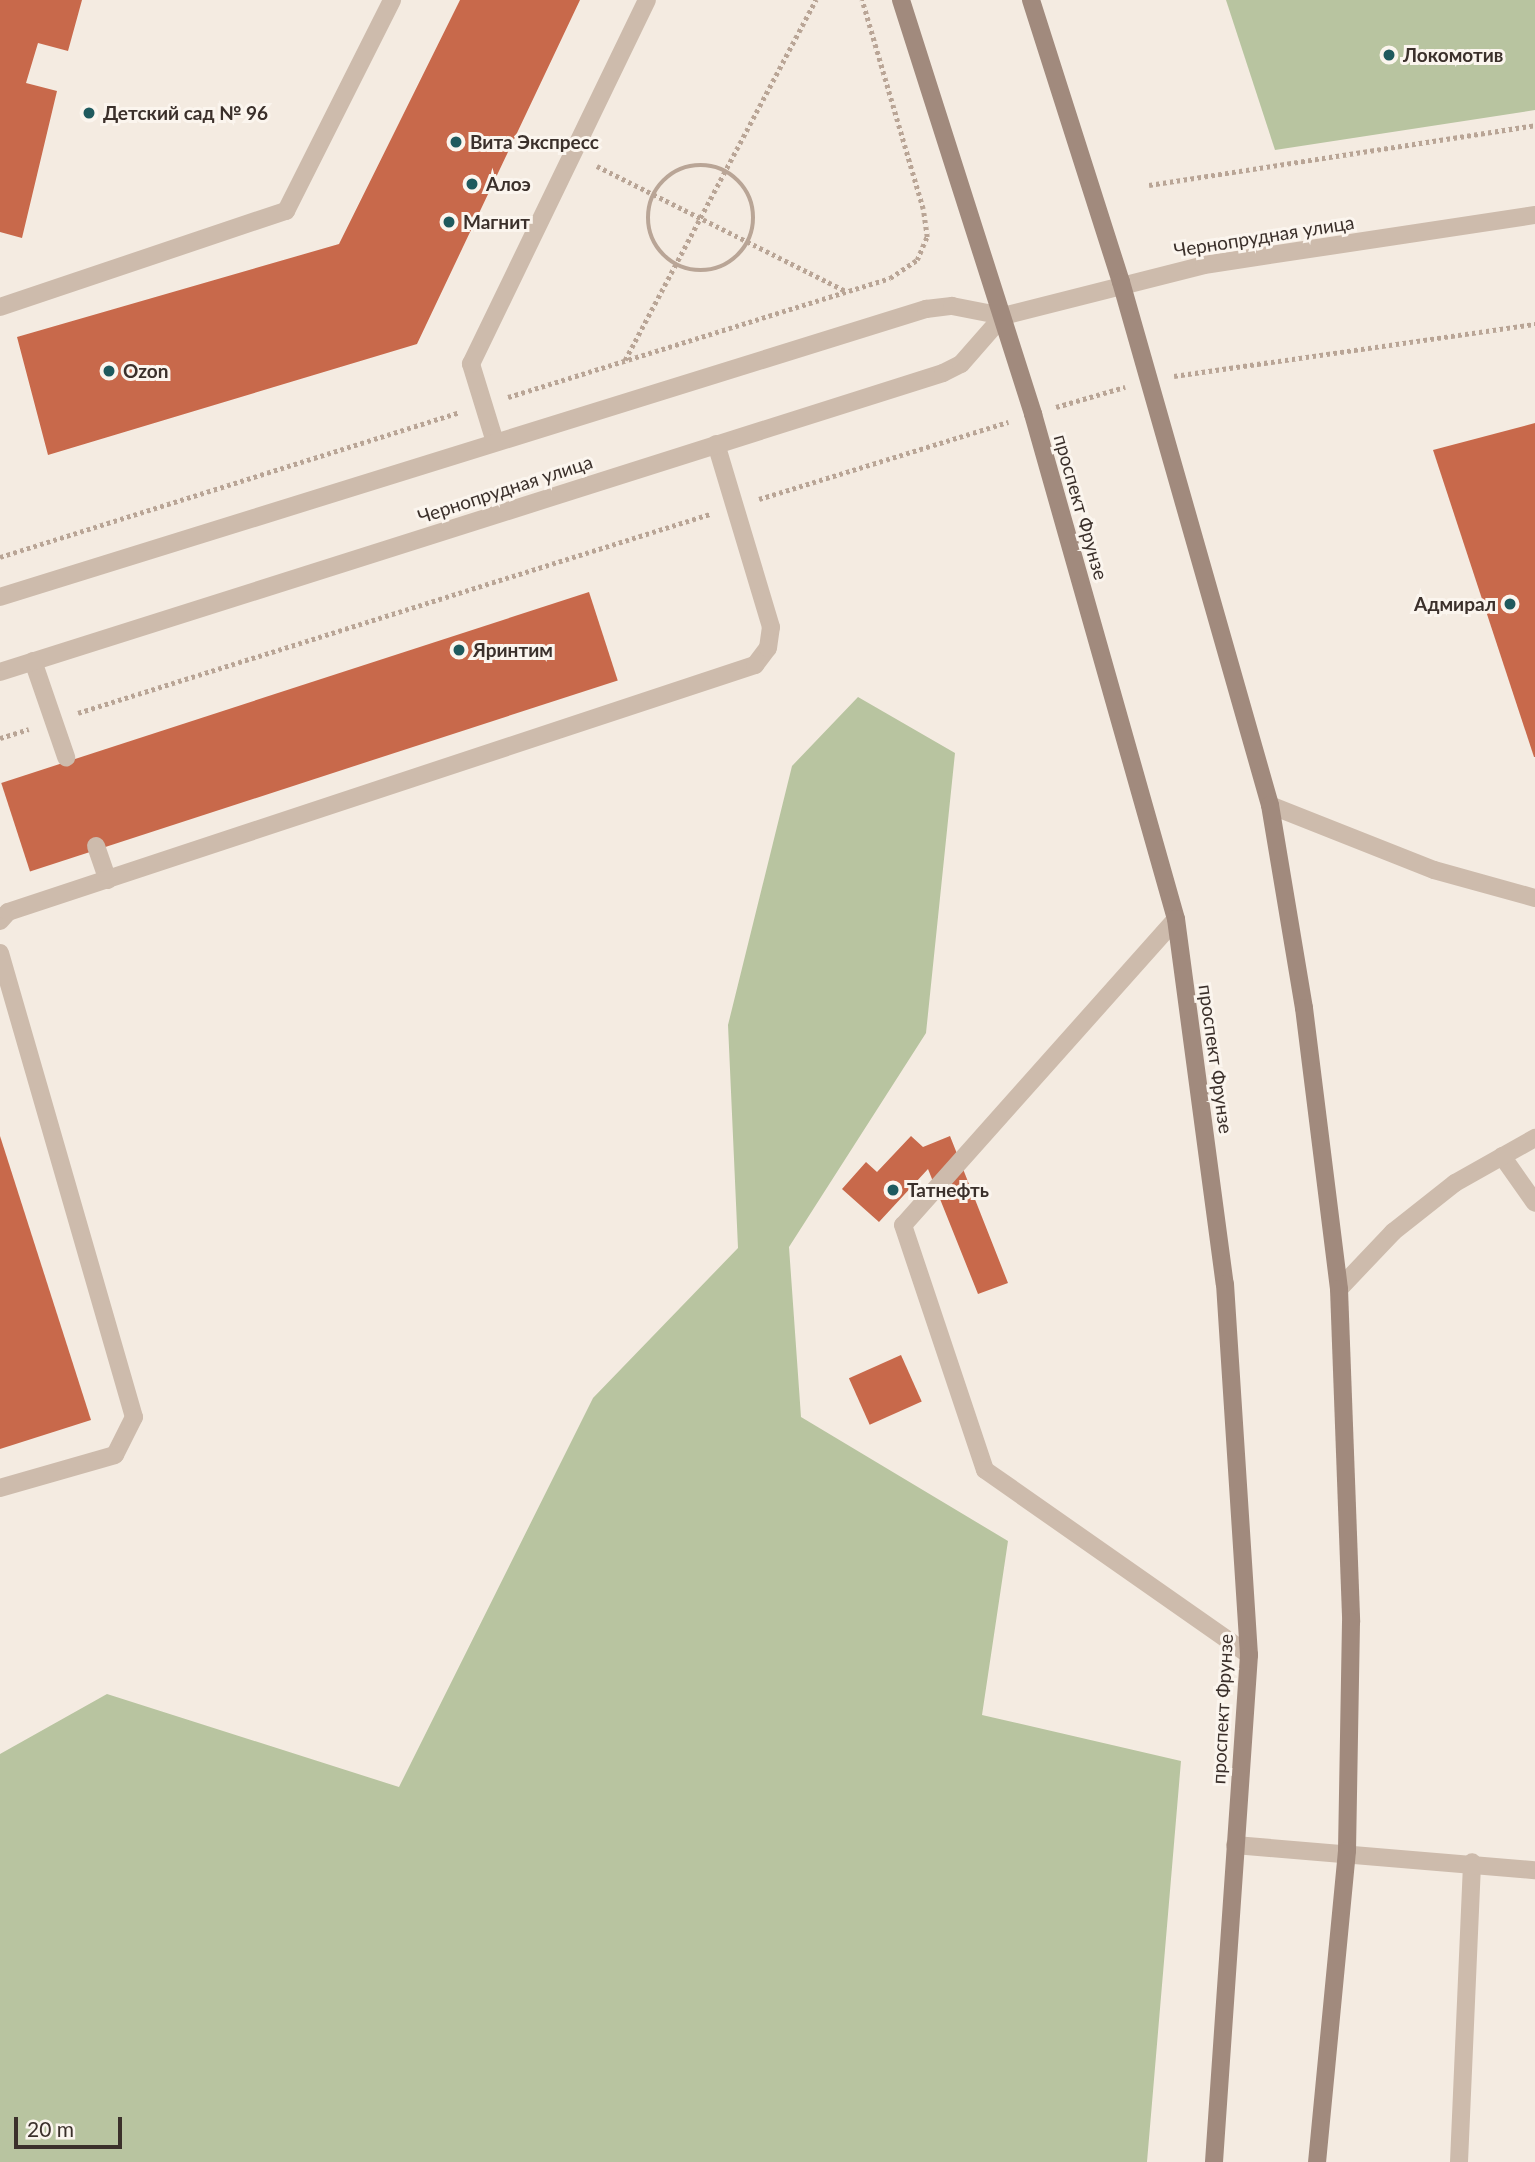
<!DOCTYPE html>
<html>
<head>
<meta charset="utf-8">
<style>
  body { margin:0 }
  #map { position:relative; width:1535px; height:2162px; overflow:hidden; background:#f4ebe1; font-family:Lato,sans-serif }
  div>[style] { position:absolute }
  .green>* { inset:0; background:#b8c4a0 }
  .building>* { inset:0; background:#c8694b; transform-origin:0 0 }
  .path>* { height:4.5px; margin-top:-2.25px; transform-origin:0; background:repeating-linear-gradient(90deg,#b9a596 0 3.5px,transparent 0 7px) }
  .path>.ring { margin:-2.25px; padding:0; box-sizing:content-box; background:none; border:4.5px solid #b9a596; border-radius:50% }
  .service>* { height:18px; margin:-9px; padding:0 9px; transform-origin:9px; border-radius:9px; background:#cdbbac }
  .minor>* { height:18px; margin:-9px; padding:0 9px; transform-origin:9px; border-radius:9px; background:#cdbbac }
  .secondary>* { height:18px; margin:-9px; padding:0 9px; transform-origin:9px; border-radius:9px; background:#a18a7d }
  .dots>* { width:19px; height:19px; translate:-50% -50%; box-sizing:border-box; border:4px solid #fbf5ee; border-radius:50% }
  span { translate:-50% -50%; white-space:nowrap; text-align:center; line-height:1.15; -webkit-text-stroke:6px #fbf5ee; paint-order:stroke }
  .poi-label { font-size:19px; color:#3b302b; font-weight:700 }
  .left { translate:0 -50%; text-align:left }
  .right { translate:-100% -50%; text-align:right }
  .street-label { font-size:19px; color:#3b302b }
  .scale { position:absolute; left:14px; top:2117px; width:108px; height:32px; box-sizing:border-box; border:4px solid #3b302b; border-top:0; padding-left:9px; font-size:21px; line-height:24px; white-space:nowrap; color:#3b302b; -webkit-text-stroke:5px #fbf5ee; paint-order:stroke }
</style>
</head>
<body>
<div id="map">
  <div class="green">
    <i style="clip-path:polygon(1226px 0,1535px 0,1535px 110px,1275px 150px)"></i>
    <i style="clip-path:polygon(858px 697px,955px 753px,926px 1033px,789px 1247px,801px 1417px,1008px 1541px,982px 1715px,1181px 1761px,1147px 2162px,0 2162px,0 1754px,107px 1694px,399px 1787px,593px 1398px,738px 1248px,728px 1025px,792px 766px)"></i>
  </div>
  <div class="building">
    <i style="clip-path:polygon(0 0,82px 0,68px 51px,38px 43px,26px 83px,57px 91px,22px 238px,0 232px)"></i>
    <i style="clip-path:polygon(460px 0,580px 0,417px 344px,48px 455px,17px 337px,339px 244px)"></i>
    <i style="clip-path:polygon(1535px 423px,1535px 757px,1534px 757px,1433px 450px)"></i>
    <i style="left:589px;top:592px;width:93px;height:618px;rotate:72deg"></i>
    <i style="clip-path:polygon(0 1136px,91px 1420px,0 1449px)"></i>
    <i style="clip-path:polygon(911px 1136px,923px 1147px,950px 1136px,1008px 1283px,978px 1294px,928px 1169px,879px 1222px,842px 1189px,866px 1162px,877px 1172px)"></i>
    <i style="left:901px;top:1355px;width:51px;height:57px;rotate:66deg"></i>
  </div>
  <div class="path">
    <i class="ring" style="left:648px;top:165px;width:101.5px;height:101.5px"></i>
    <i style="left:597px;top:166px;width:279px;rotate:26.7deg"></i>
    <i style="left:1149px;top:185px;width:391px;rotate:-8.8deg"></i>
    <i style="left:625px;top:360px;width:408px;rotate:-62.1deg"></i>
    <i style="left:1174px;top:376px;width:365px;rotate:-8.2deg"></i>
    <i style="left:508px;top:397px;width:400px;rotate:-17.3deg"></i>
    <i style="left:890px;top:278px;width:32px;rotate:-34deg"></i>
    <i style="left:917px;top:260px;width:25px;rotate:-67deg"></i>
    <i style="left:927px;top:237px;width:28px;rotate:-98deg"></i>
    <i style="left:923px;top:209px;width:218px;rotate:-106.3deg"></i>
    <i style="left:1056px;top:407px;width:72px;rotate:-16.2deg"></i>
    <i style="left:759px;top:499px;width:261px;rotate:-17.2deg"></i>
    <i style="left:0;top:557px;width:482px;rotate:-17.5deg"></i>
    <i style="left:78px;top:713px;width:663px;rotate:-17.48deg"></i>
    <i style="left:0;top:738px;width:30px;rotate:-17deg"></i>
  </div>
  <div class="service">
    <i style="left:0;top:307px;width:302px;rotate:-18.6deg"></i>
    <i style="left:286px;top:211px;width:236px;rotate:-63.3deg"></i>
    <i style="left:495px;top:442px;width:82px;rotate:-107.1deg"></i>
    <i style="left:471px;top:364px;width:404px;rotate:-64.2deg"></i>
    <i style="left:33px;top:661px;width:102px;rotate:71deg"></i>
    <i style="left:1270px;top:805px;width:176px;rotate:21.6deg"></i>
    <i style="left:1434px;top:870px;width:105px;rotate:15.5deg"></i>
    <i style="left:96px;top:846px;width:36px;rotate:71deg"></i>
    <i style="left:1176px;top:919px;width:410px;rotate:131.7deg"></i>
    <i style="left:903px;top:1225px;width:258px;rotate:71.5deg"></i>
    <i style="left:985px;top:1470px;width:322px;rotate:35deg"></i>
    <i style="left:0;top:921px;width:12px;rotate:-48deg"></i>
    <i style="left:8px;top:912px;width:787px;rotate:-18.3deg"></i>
    <i style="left:755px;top:665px;width:21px;rotate:-53deg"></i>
    <i style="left:768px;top:648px;width:21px;rotate:-82deg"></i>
    <i style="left:771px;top:627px;width:191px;rotate:-106.7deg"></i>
    <i style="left:0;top:953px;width:483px;rotate:73.9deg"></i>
    <i style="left:134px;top:1417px;width:42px;rotate:116.6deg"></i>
    <i style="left:115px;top:1455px;width:120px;rotate:164deg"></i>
    <i style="left:1502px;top:1156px;width:57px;rotate:54.9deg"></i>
    <i style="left:1339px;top:1289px;width:79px;rotate:-46.5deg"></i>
    <i style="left:1393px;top:1232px;width:79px;rotate:-38.3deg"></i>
    <i style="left:1455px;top:1183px;width:92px;rotate:-29.4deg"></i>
    <i style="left:1459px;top:2162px;width:300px;rotate:-87.5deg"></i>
  </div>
  <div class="minor">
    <i style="left:0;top:597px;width:970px;rotate:-17.28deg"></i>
    <i style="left:926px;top:309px;width:26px;rotate:-7deg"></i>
    <i style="left:952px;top:306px;width:52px;rotate:11.1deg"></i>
    <i style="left:1003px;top:316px;width:207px;rotate:-14.2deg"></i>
    <i style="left:1204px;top:265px;width:335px;rotate:-8.6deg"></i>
    <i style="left:0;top:672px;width:989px;rotate:-17.59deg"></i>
    <i style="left:943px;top:373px;width:20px;rotate:-27deg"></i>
    <i style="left:961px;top:364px;width:64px;rotate:-48.8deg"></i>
    <i style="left:1235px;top:1845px;width:301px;rotate:4.8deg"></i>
  </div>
  <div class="secondary">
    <i style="left:901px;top:0;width:435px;rotate:72.3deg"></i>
    <i style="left:1033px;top:414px;width:525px;rotate:74.19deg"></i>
    <i style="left:1176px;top:919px;width:368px;rotate:82.4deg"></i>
    <i style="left:1225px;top:1284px;width:372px;rotate:86.3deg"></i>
    <i style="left:1249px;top:1655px;width:508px;rotate:93.95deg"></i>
    <i style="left:1031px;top:0;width:296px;rotate:72.3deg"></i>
    <i style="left:1121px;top:282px;width:544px;rotate:74.1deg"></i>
    <i style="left:1270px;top:805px;width:206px;rotate:80.5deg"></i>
    <i style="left:1304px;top:1008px;width:283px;rotate:82.9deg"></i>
    <i style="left:1339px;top:1289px;width:333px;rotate:87.9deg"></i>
    <i style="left:1351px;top:1622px;width:229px;rotate:91deg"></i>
    <i style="left:1347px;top:1851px;width:312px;rotate:95.5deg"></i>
  </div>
  <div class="dots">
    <i style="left:1389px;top:55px;background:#1f5a5e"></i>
    <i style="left:89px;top:113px;background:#1f5a5e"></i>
    <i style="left:456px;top:142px;background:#1f5a5e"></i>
    <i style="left:472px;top:184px;background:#1f5a5e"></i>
    <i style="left:449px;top:222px;background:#1f5a5e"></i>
    <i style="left:109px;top:371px;background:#1f5a5e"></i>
    <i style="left:1510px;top:604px;background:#1f5a5e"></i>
    <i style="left:459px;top:650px;background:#1f5a5e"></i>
    <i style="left:893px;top:1190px;background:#1f5a5e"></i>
  </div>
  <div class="poi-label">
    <span class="left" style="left:1403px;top:55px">Локомотив</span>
    <span class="left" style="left:103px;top:113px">Детский сад № 96</span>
    <span class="left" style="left:470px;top:142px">Вита Экспресс</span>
    <span class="left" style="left:486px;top:184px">Алоэ</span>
    <span class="left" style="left:463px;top:222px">Магнит</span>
    <span class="left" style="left:123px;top:371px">Ozon</span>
    <span class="right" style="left:1496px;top:604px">Адмирал</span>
    <span class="left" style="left:473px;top:650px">Яринтим</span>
    <span class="left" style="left:907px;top:1190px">Татнефть</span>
  </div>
  <div class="street-label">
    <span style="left:1264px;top:236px;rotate:-9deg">Чернопрудная улица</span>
    <span style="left:505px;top:489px;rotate:-18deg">Чернопрудная улица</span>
    <span style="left:1081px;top:507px;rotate:74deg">проспект Фрунзе</span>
    <span style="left:1216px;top:1059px;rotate:82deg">проспект Фрунзе</span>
    <span style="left:1222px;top:1709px;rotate:-87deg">проспект Фрунзе</span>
  </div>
  <div class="scale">20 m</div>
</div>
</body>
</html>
